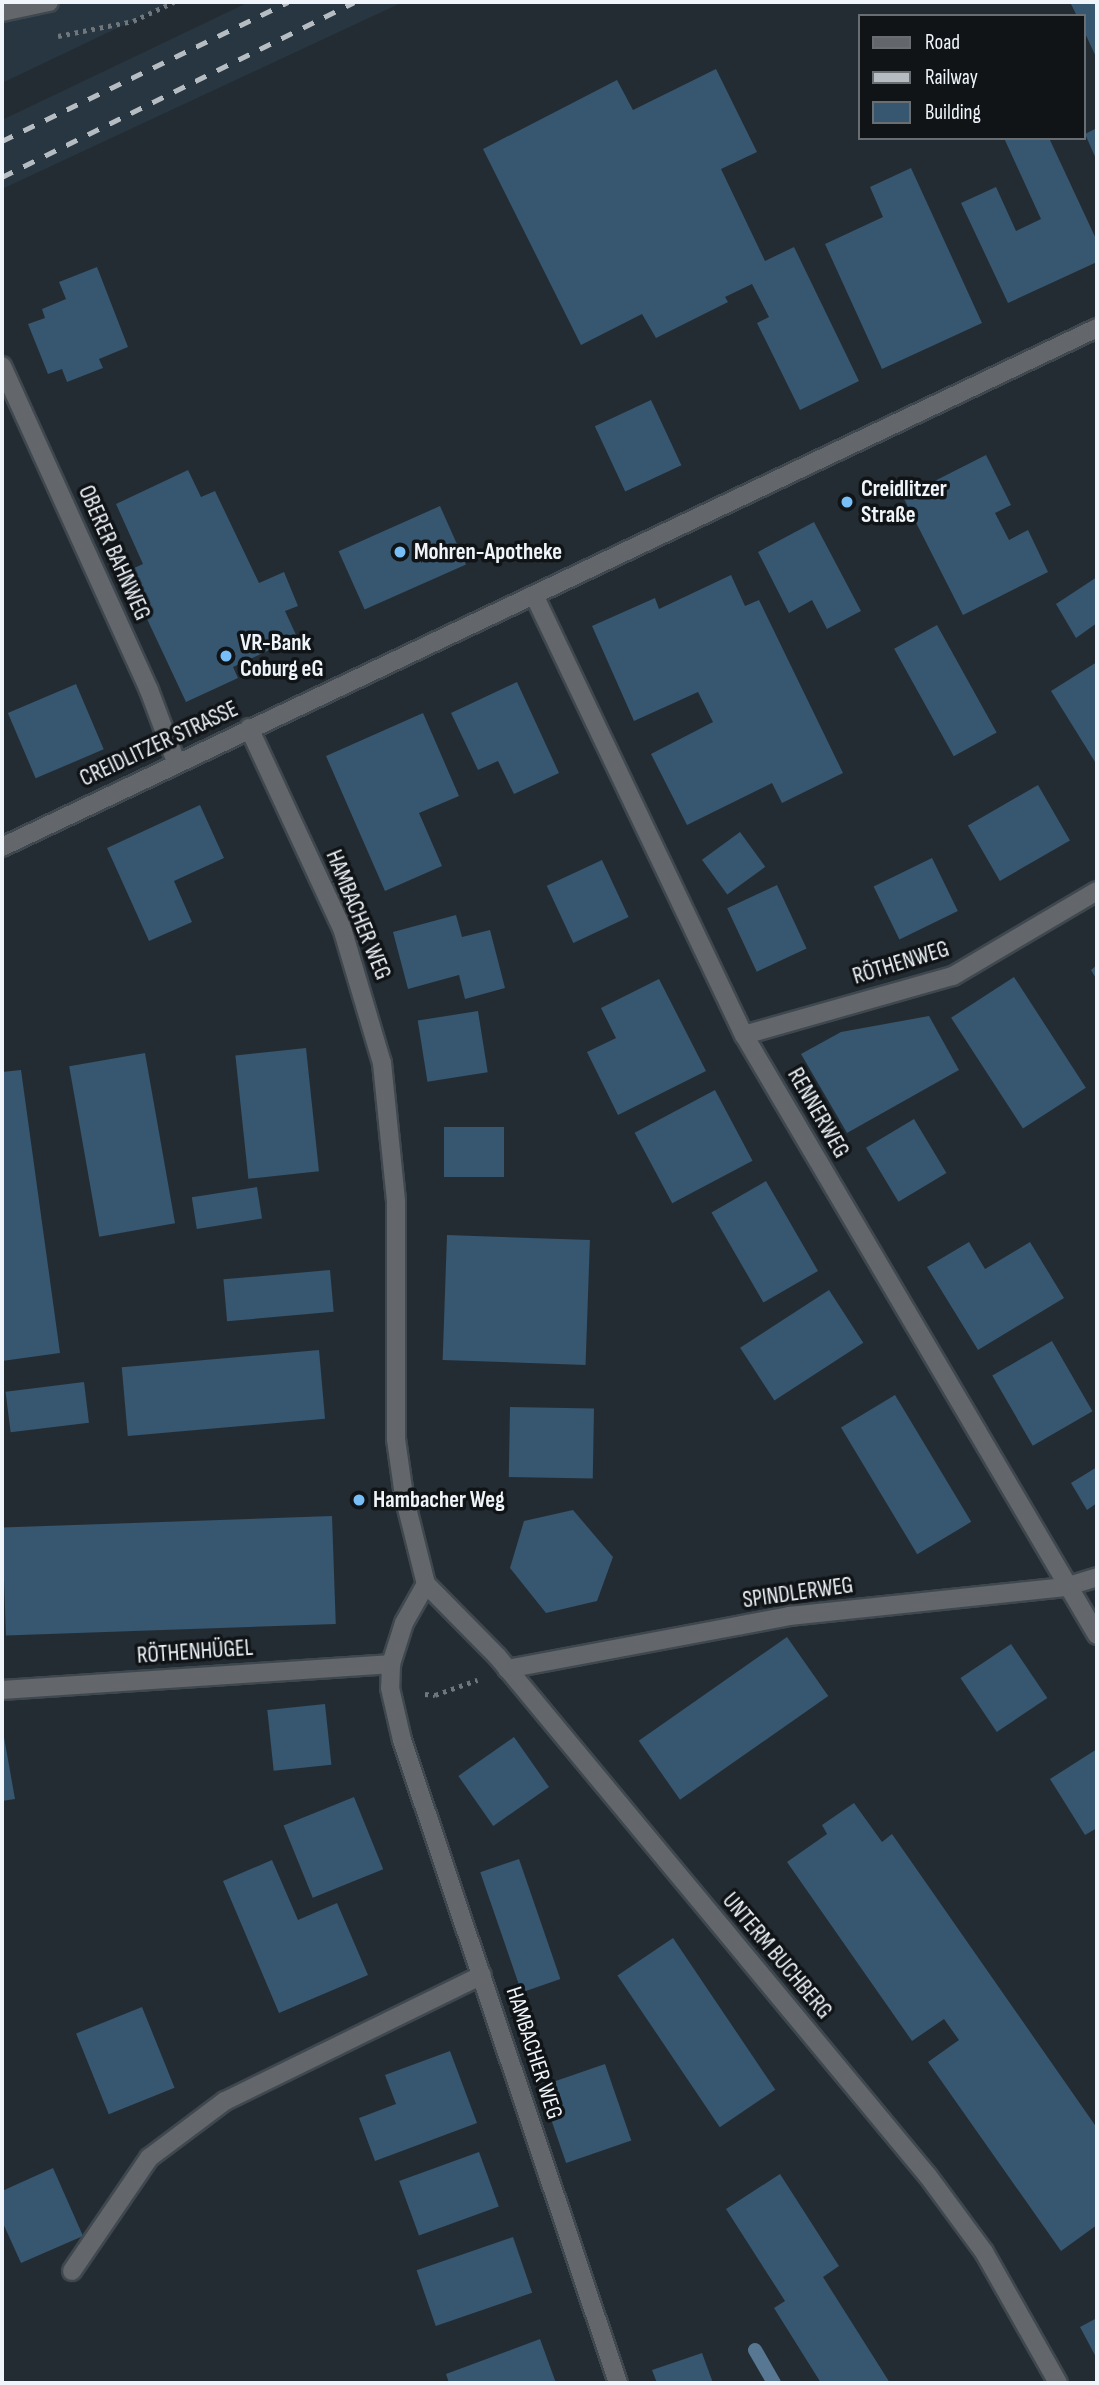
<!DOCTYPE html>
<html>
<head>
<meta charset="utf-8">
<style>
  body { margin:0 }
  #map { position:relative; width:1099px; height:2385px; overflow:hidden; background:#232c33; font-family:"Sofia Sans Condensed",sans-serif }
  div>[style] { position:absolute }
  .built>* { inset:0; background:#283641 }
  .stream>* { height:14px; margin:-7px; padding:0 7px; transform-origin:7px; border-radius:7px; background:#577792 }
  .building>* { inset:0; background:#37566f; transform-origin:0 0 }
  .path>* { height:4.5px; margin-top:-2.25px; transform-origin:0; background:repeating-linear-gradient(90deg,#6f777d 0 3.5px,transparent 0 8.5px) }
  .roads { filter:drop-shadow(2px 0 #40484f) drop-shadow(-2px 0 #40484f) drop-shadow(0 2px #40484f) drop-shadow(0 -2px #40484f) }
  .service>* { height:18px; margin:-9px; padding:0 9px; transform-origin:9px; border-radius:9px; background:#63676b }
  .minor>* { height:18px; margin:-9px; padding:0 9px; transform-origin:9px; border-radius:9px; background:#63676b }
  .tertiary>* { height:18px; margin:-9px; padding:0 9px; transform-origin:9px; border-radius:9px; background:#63676b }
  .rail>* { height:5px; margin-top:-2.5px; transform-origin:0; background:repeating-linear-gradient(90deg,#b6bdc2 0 12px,transparent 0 24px) }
  .dots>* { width:19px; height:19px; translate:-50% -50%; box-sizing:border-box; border:4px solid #101417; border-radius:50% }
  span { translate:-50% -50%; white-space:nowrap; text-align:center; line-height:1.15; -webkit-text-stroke:7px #101417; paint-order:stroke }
  .poi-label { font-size:23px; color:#eff5fa; font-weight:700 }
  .left { translate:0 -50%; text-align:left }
  .street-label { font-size:23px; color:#eff5fa }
  .frame { position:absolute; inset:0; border:4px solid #eff5fa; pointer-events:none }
  .legend { position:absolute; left:858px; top:14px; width:228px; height:126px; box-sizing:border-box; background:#101417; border:2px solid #696e72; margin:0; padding:9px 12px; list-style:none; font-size:21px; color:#eff5fa }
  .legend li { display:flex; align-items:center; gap:14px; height:35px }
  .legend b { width:35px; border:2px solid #696e72 }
</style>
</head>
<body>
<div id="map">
  <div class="built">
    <i style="clip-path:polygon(2px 2px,172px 2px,2px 83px)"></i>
    <i style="clip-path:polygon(249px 2px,403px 2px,2px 189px,2px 120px)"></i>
  </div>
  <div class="stream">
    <i style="left:755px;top:2350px;width:38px;rotate:60deg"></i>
  </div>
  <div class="building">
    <i style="clip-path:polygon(1070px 2px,1097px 2px,1097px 59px,1083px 29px,1083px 16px,1077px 16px)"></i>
    <i style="clip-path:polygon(716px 69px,757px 152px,721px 169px,765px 261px,794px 247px,859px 381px,800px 410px,757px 323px,769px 317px,752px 284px,725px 297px,728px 302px,656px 338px,642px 314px,581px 345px,483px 149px,617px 80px,633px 110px)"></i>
    <i style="clip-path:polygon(1097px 128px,1097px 161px,1085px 134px)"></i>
    <i style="clip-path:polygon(1004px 138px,1049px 138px,1097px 241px,1097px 262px,1008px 303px,961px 203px,996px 187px,1016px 231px,1041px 219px)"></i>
    <i style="clip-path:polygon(911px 168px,982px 323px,882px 369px,825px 244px,883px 217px,870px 187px)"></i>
    <i style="clip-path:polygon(97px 267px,128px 347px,99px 359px,103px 368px,67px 382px,62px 369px,48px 374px,28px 324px,45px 318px,42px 309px,66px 299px,59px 282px)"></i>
    <i style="left:651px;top:400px;width:72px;height:62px;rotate:65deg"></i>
    <i style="clip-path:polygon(986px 455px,1011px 505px,995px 513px,1009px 540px,1028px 530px,1048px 572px,963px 615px,903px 497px)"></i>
    <i style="clip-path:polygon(188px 470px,201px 497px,215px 491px,259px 583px,284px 572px,298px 606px,285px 611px,297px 637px,233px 667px,238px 678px,186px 702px,125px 572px,143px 564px,116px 504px)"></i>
    <i style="left:440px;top:506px;width:64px;height:111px;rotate:66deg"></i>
    <i style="clip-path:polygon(814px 522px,861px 611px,827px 629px,812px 600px,789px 613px,758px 552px)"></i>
    <i style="clip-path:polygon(731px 575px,745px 606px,759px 600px,843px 773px,782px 803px,772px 783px,687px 825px,651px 754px,713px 722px,698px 692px,634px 721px,592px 626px,655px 598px,659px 609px)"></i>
    <i style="clip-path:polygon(1097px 577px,1097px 623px,1076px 638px,1056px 604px)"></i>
    <i style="left:937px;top:625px;width:123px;height:49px;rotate:61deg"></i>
    <i style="clip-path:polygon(1097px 662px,1097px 765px,1051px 691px)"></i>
    <i style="clip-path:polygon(517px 682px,559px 773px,514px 794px,498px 761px,478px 770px,451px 713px)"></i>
    <i style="left:76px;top:684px;width:71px;height:74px;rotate:67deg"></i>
    <i style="clip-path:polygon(423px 713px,459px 796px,419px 813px,442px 866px,385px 891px,326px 756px)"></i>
    <i style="left:1038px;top:785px;width:64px;height:81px;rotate:60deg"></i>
    <i style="clip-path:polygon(200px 805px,224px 858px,174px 881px,192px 922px,149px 941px,107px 848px)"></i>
    <i style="left:740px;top:832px;width:43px;height:47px;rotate:54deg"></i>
    <i style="left:932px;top:858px;width:59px;height:65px;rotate:64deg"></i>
    <i style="left:602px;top:860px;width:63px;height:61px;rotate:65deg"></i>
    <i style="left:777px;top:885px;width:70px;height:55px;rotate:65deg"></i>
    <i style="clip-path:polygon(456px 915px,462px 937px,490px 930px,505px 988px,465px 999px,459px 975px,408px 989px,393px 932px)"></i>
    <i style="clip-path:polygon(1097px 965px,1097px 980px,1091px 970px)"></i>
    <i style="left:1014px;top:977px;width:132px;height:75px;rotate:57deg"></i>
    <i style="clip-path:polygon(659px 979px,706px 1071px,618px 1115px,587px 1052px,616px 1038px,601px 1008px)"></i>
    <i style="left:478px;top:1011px;width:62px;height:61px;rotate:81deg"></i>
    <i style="clip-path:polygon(929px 1016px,959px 1070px,847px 1133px,801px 1054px,841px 1032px)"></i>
    <i style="left:306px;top:1048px;width:124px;height:71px;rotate:84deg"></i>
    <i style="left:145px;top:1053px;width:173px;height:77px;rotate:80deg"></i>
    <i style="clip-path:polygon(21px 1070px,60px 1353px,2px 1361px,2px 1072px)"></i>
    <i style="left:715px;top:1090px;width:80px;height:91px;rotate:62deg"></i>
    <i style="left:914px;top:1119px;width:63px;height:56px;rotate:59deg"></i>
    <i style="left:444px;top:1127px;width:60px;height:50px"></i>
    <i style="left:766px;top:1181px;width:104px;height:63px;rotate:60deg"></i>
    <i style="left:257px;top:1187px;width:32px;height:66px;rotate:81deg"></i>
    <i style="left:447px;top:1235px;width:143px;height:125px;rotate:2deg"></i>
    <i style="clip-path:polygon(969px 1242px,985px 1269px,1030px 1242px,1064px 1298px,978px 1350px,927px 1267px)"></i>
    <i style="left:330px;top:1270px;width:42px;height:107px;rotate:85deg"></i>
    <i style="left:829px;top:1290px;width:63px;height:106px;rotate:57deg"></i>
    <i style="left:1052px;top:1341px;width:81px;height:69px;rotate:60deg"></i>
    <i style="left:319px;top:1350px;width:69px;height:198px;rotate:85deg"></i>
    <i style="left:84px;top:1382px;width:41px;height:79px;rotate:83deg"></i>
    <i style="left:895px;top:1395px;width:148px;height:63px;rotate:59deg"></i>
    <i style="left:510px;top:1407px;width:84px;height:70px;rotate:1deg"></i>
    <i style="clip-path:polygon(1097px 1467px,1097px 1503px,1087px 1510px,1071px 1483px)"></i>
    <i style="clip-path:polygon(573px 1510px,613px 1557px,597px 1601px,546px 1613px,510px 1568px,524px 1521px)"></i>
    <i style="left:332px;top:1516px;width:108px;height:330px;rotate:88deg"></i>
    <i style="left:787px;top:1637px;width:72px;height:181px;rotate:55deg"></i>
    <i style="left:1011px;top:1644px;width:65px;height:61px;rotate:56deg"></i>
    <i style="left:325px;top:1704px;width:61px;height:58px;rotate:84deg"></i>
    <i style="clip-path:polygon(2px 1726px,15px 1799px,2px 1801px)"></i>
    <i style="left:514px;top:1737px;width:61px;height:68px;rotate:55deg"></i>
    <i style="clip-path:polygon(1097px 1749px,1097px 1828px,1085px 1835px,1050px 1779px)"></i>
    <i style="left:354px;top:1797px;width:78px;height:76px;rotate:68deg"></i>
    <i style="clip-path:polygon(854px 1803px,882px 1842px,892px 1834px,1097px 2128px,1097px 2225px,1061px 2251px,928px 2062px,959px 2040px,944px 2019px,912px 2041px,787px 1862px,827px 1834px,822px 1825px)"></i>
    <i style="left:519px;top:1859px;width:127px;height:41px;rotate:71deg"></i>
    <i style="clip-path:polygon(272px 1860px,298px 1920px,337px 1903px,368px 1975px,279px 2013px,223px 1881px)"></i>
    <i style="left:673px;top:1938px;width:183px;height:67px;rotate:56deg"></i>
    <i style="left:142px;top:2007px;width:87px;height:71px;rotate:68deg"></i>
    <i style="clip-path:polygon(450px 2051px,477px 2123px,375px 2161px,359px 2118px,396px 2104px,385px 2075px)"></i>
    <i style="left:605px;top:2064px;width:81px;height:69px;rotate:71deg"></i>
    <i style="left:479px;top:2152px;width:58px;height:85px;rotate:70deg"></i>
    <i style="clip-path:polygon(53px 2168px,83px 2236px,21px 2263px,2px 2221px,2px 2191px)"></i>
    <i style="clip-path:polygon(780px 2174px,839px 2266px,823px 2277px,890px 2383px,821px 2383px,774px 2308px,785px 2301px,726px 2209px)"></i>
    <i style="left:513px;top:2237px;width:59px;height:102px;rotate:71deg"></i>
    <i style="clip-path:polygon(1097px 2318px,1097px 2359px,1080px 2327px)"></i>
    <i style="clip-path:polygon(540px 2339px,556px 2383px,449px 2383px,446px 2374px)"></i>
    <i style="clip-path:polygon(702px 2353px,713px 2383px,657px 2383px,652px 2370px)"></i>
  </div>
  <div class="path">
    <i style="left:58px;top:36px;width:76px;rotate:-11.3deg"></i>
    <i style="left:133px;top:21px;width:45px;rotate:-24.9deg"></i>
    <i style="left:425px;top:1694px;width:10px;rotate:6deg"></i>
    <i style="left:435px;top:1695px;width:45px;rotate:-19.7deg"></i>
  </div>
  <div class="roads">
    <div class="service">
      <i style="left:2px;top:12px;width:48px;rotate:-12deg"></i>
      <i style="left:72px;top:2271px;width:137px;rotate:-55.7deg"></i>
      <i style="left:149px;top:2158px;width:95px;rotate:-36.9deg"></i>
      <i style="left:225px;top:2101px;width:286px;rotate:-26.1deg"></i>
    </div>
    <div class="minor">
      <i style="left:2px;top:9px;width:10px;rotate:-45deg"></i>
      <i style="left:2px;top:366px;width:356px;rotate:65.6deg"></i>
      <i style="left:149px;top:690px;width:77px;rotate:69.4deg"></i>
      <i style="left:534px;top:595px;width:488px;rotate:64.5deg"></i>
      <i style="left:744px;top:1035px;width:696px;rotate:59.53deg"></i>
      <i style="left:249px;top:728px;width:221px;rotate:65.1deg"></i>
      <i style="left:342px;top:928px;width:141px;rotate:73.5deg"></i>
      <i style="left:382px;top:1063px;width:140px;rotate:84.2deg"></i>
      <i style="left:396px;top:1202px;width:237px;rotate:90deg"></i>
      <i style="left:396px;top:1439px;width:58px;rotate:82deg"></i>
      <i style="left:404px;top:1496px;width:91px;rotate:76deg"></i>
      <i style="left:426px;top:1584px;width:45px;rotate:119.4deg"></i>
      <i style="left:404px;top:1623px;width:43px;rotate:107.6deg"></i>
      <i style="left:391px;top:1664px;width:24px;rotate:92deg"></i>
      <i style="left:390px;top:1688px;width:53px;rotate:77deg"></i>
      <i style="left:402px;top:1740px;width:678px;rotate:71.43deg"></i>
      <i style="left:744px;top:1035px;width:217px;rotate:-15.8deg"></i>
      <i style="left:953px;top:976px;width:167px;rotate:-30.6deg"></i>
      <i style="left:426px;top:1584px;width:101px;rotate:45.4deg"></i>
      <i style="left:497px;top:1656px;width:675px;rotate:50.35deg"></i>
      <i style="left:928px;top:2176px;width:94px;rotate:53.6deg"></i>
      <i style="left:984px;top:2252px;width:150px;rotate:60.5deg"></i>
      <i style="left:507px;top:1669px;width:287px;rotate:-10.6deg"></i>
      <i style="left:789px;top:1616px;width:278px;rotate:-6deg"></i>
      <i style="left:1065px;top:1587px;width:34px;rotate:-17deg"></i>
      <i style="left:2px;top:1690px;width:390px;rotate:-3.8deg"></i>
    </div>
    <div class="tertiary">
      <i style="left:2px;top:847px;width:1212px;rotate:-25.36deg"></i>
    </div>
  </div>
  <div class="rail">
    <i style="left:2px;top:141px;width:318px;rotate:-25.9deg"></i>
    <i style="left:2px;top:177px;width:393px;rotate:-26.4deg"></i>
  </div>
  <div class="dots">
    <i style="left:847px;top:502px;background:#78bff8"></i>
    <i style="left:400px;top:552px;background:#78bff8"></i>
    <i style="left:226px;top:656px;background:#78bff8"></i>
    <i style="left:359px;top:1500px;background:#78bff8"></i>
  </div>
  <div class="poi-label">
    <span class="left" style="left:861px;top:502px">Creidlitzer<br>Straße</span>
    <span class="left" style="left:414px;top:552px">Mohren-Apotheke</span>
    <span class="left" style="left:240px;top:656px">VR-Bank<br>Coburg eG</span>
    <span class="left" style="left:373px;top:1500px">Hambacher Weg</span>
  </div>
  <div class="street-label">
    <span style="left:114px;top:553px;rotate:66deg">OBERER BAHNWEG</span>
    <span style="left:159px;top:744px;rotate:-25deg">CREIDLITZER STRASSE</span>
    <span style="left:358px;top:915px;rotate:68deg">HAMBACHER WEG</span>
    <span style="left:901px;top:963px;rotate:-17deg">RÖTHENWEG</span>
    <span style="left:818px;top:1113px;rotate:60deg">RENNERWEG</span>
    <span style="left:798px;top:1593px;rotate:-8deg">SPINDLERWEG</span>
    <span style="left:195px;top:1652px;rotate:-4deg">RÖTHENHÜGEL</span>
    <span style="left:777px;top:1956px;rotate:50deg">UNTERM BUCHBERG</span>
    <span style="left:534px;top:2053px;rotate:72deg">HAMBACHER WEG</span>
  </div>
  <div class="frame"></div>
  <ul class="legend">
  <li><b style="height:9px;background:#63676b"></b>Road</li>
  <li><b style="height:9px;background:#b6bdc2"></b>Railway</li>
  <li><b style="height:19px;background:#37566f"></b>Building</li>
  </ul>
</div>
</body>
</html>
